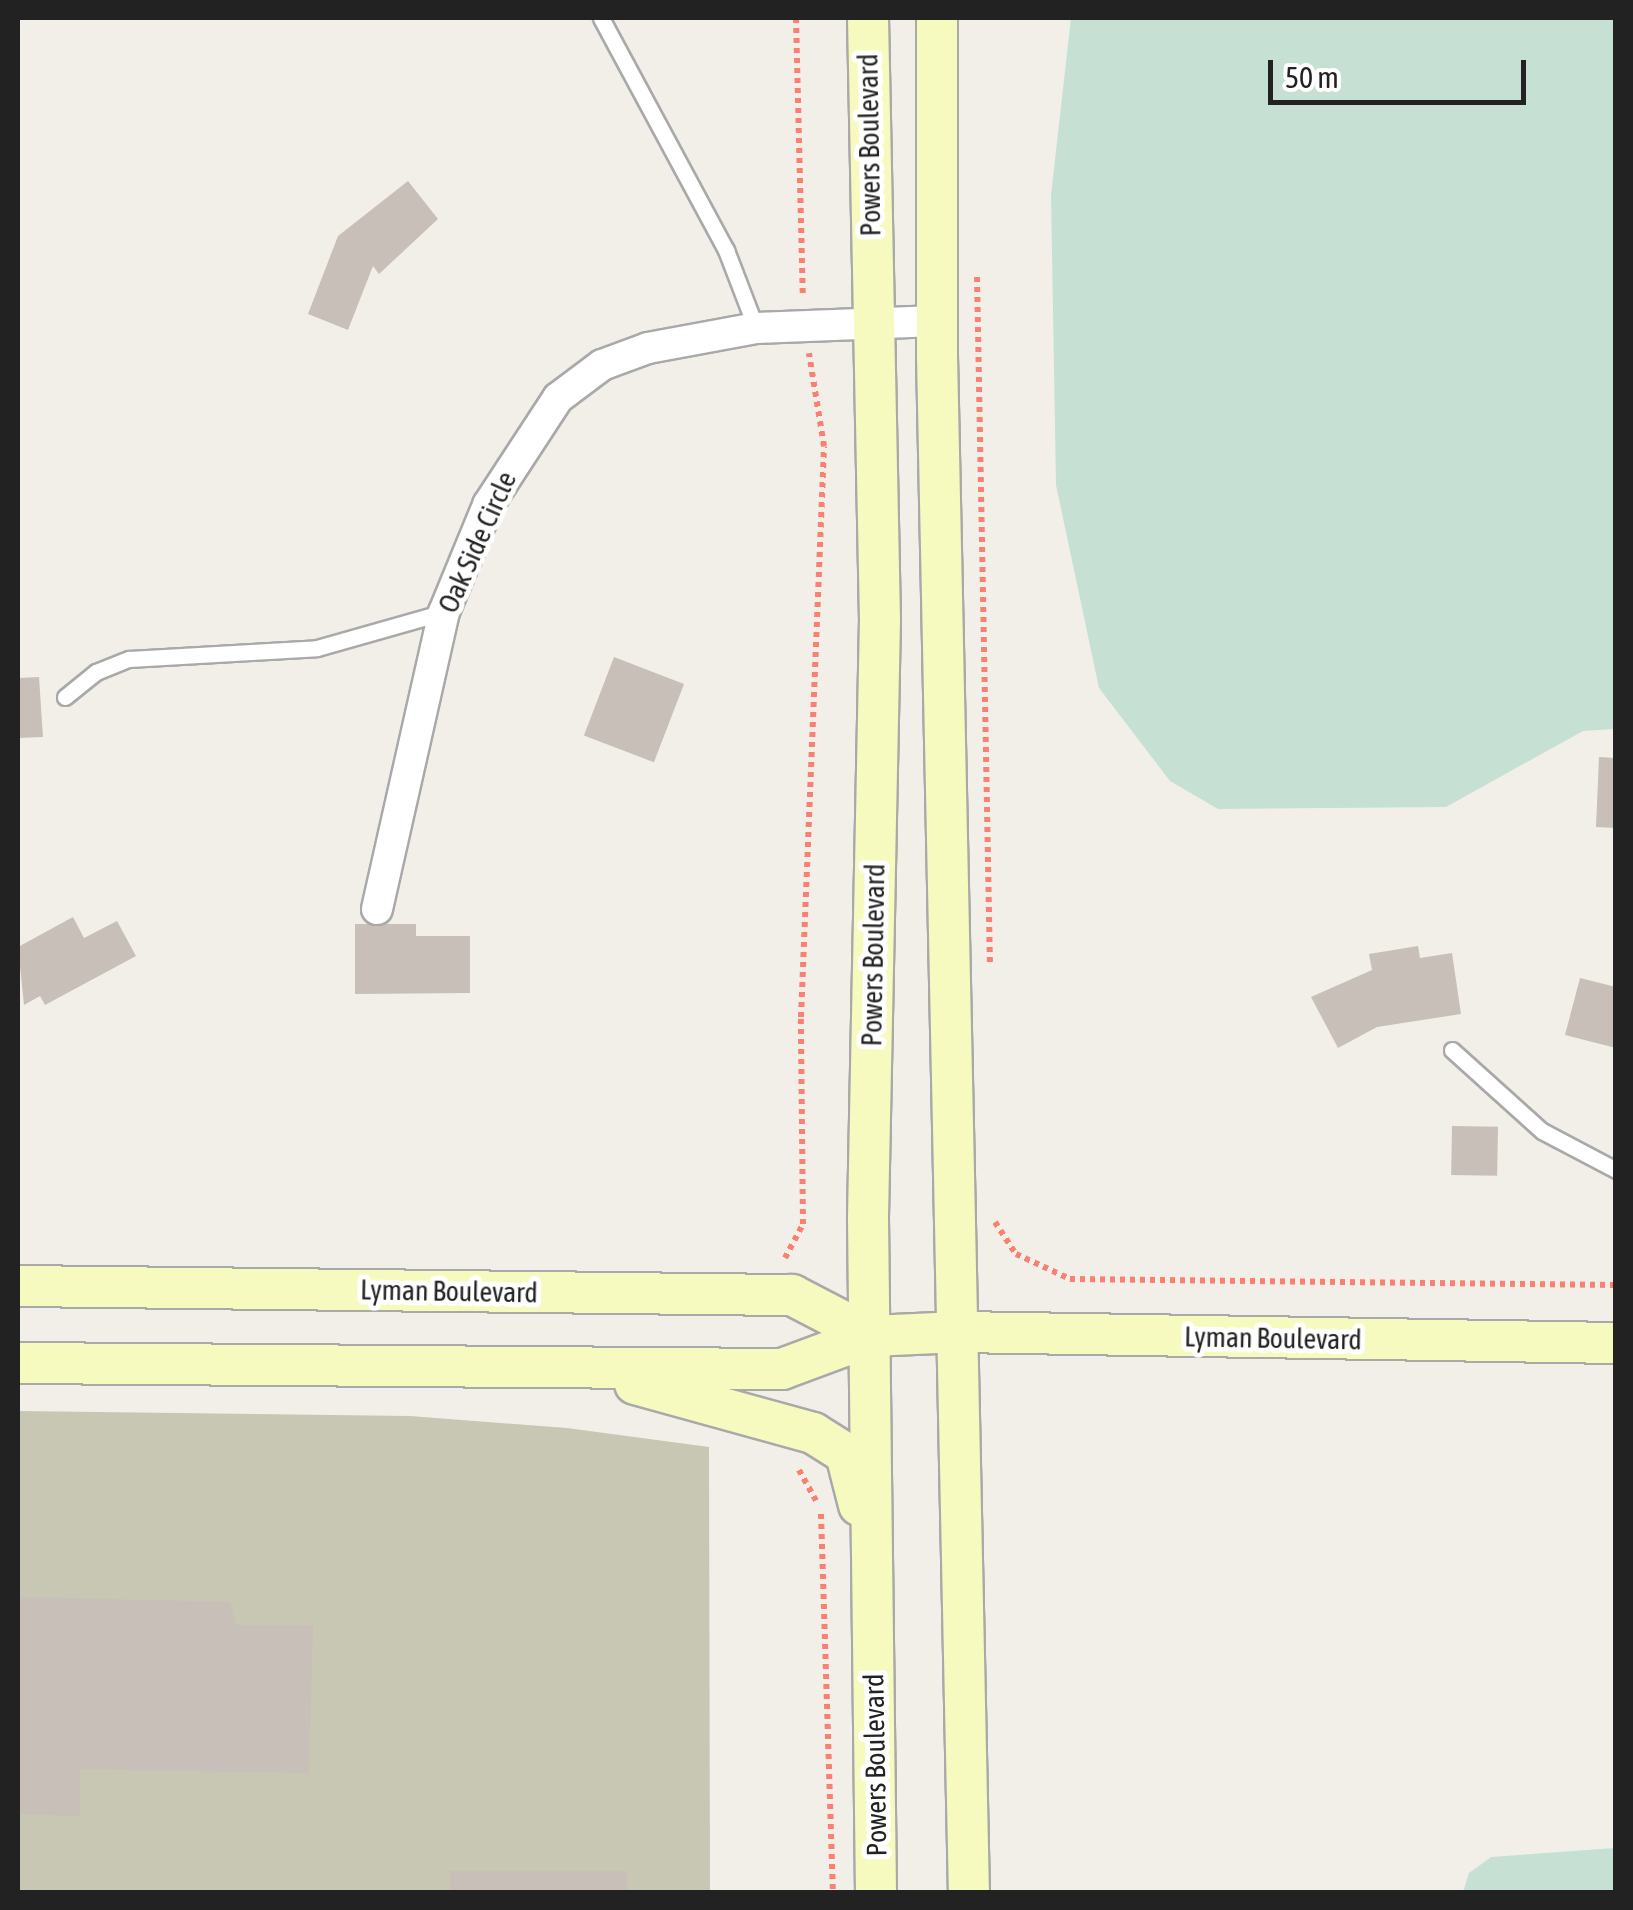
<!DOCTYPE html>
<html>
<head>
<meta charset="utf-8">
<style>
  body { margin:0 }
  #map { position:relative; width:1633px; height:1910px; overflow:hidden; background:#f2efe9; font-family:"Asap Condensed",sans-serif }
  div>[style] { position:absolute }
  .construction>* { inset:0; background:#c7c7b4 }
  .wetland>* { inset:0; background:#c6e0d4 }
  .building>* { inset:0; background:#c7bfb8; transform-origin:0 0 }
  .path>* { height:6px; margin-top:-3px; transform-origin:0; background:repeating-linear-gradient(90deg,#fa8072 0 5px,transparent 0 10px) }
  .roads { filter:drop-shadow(2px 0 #a9a9a9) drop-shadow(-2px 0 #a9a9a9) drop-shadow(0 2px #a9a9a9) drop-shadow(0 -2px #a9a9a9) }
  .lane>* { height:15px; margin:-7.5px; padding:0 7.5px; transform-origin:7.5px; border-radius:7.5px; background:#fff }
  .street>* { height:30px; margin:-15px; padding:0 15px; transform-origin:15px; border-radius:15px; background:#fff }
  .secondary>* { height:40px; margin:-20px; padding:0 20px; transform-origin:20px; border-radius:20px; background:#f7fabf }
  span { translate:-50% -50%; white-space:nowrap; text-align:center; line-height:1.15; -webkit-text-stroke:10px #fff; paint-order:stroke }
  .street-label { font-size:28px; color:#222 }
  .frame { position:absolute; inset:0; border:20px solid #222; pointer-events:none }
  .scale { position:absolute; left:1268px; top:60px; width:258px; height:45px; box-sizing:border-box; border:5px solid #222; border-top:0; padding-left:12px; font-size:30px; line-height:35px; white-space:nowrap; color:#222; -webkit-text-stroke:8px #fff; paint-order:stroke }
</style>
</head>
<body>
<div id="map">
  <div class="construction">
    <i style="clip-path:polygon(18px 1411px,410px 1416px,567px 1428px,709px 1447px,710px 1892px,18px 1892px)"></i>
  </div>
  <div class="wetland">
    <i style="clip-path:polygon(1071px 18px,1615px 18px,1615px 729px,1583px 731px,1446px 807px,1218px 809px,1170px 781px,1099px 688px,1056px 485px,1051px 195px)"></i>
    <i style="clip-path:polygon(1615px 1848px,1615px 1892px,1463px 1892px,1469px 1873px,1491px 1857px)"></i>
  </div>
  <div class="building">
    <i style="clip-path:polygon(408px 181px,438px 219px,379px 274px,373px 266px,348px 330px,308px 314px,338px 236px)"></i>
    <i style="left:614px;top:657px;width:75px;height:84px;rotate:21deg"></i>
    <i style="clip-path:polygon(39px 677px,43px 737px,18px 738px,18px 678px)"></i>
    <i style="clip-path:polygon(1599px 757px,1616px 758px,1616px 828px,1596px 827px)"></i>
    <i style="clip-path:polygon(73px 917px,84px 938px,117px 921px,136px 956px,45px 1005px,40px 996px,24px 1005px,18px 947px)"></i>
    <i style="clip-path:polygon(355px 924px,416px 924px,416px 936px,470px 936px,470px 993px,355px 994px)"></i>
    <i style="clip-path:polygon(1418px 946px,1420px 958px,1452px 953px,1461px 1014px,1377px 1027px,1338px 1048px,1311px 997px,1372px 970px,1369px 954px)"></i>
    <i style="clip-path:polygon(1580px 978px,1616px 987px,1616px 1048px,1565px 1035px)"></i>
    <i style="left:1452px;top:1126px;width:46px;height:49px;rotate:1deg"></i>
    <i style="clip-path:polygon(18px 1597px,230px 1602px,236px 1625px,313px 1625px,309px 1773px,80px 1769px,80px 1816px,18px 1814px)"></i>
    <i style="left:627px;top:1871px;width:21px;height:177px;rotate:90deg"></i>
  </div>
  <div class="path">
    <i style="left:796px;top:18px;width:278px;rotate:88.6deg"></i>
    <i style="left:977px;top:277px;width:688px;rotate:88.92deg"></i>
    <i style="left:995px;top:1222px;width:38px;rotate:57deg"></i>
    <i style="left:1016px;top:1254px;width:60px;rotate:24.8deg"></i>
    <i style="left:1070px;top:1279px;width:546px;rotate:0.63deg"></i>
    <i style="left:785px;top:1258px;width:38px;rotate:-62deg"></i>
    <i style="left:803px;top:1224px;width:207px;rotate:-90.6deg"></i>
    <i style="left:801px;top:1017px;width:571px;rotate:-87.69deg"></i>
    <i style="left:824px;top:446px;width:94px;rotate:-99.2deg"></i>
    <i style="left:799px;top:1470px;width:37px;rotate:61deg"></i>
    <i style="left:821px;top:1514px;width:378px;rotate:88.2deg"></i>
  </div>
  <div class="roads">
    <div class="lane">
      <i style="left:601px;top:18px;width:264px;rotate:61.7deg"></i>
      <i style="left:726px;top:250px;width:84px;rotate:69deg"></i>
      <i style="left:65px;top:697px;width:40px;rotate:-39deg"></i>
      <i style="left:96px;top:672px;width:35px;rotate:-22deg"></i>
      <i style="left:129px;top:659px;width:188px;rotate:-3.3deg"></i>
      <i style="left:317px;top:648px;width:132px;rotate:-15.8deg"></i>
      <i style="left:1452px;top:1050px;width:121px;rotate:42deg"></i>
      <i style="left:1542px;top:1131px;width:84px;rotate:27.8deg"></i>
    </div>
    <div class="street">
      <i style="left:377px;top:909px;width:304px;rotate:-77.3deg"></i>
      <i style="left:444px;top:612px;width:116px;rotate:-67.6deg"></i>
      <i style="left:488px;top:505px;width:128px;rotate:-56.8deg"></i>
      <i style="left:558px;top:398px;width:55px;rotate:-36.9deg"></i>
      <i style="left:602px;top:365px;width:49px;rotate:-20.3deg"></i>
      <i style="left:648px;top:348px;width:110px;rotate:-10.5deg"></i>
      <i style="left:756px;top:328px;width:181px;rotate:-2.2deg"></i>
    </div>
    <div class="secondary">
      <i style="left:868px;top:18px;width:601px;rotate:88.86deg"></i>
      <i style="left:880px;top:619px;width:600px;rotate:91.15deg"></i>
      <i style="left:868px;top:1219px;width:673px;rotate:89.32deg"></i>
      <i style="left:937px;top:18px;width:338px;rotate:90deg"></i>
      <i style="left:937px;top:356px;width:1536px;rotate:88.81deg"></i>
      <i style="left:18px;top:1286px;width:774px;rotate:0.67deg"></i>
      <i style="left:792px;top:1295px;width:89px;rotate:27.4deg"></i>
      <i style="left:18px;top:1363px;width:764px;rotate:0.45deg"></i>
      <i style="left:782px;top:1369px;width:95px;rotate:-20.3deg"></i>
      <i style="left:871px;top:1336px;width:88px;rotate:-2.6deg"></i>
      <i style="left:959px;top:1332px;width:657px;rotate:0.96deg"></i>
      <i style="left:635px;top:1384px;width:185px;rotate:15.4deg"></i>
      <i style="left:813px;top:1433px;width:39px;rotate:32deg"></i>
      <i style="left:846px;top:1454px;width:53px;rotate:75.7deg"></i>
    </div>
  </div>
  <div class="street-label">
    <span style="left:869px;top:145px;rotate:-91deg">Powers Boulevard</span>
    <span style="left:477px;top:542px;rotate:-66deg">Oak Side Circle</span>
    <span style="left:873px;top:955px;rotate:-89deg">Powers Boulevard</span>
    <span style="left:449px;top:1291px;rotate:1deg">Lyman Boulevard</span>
    <span style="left:1273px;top:1338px;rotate:1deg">Lyman Boulevard</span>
    <span style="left:875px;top:1765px;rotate:-91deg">Powers Boulevard</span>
  </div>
  <div class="frame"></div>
  <div class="scale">50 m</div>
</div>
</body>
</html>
